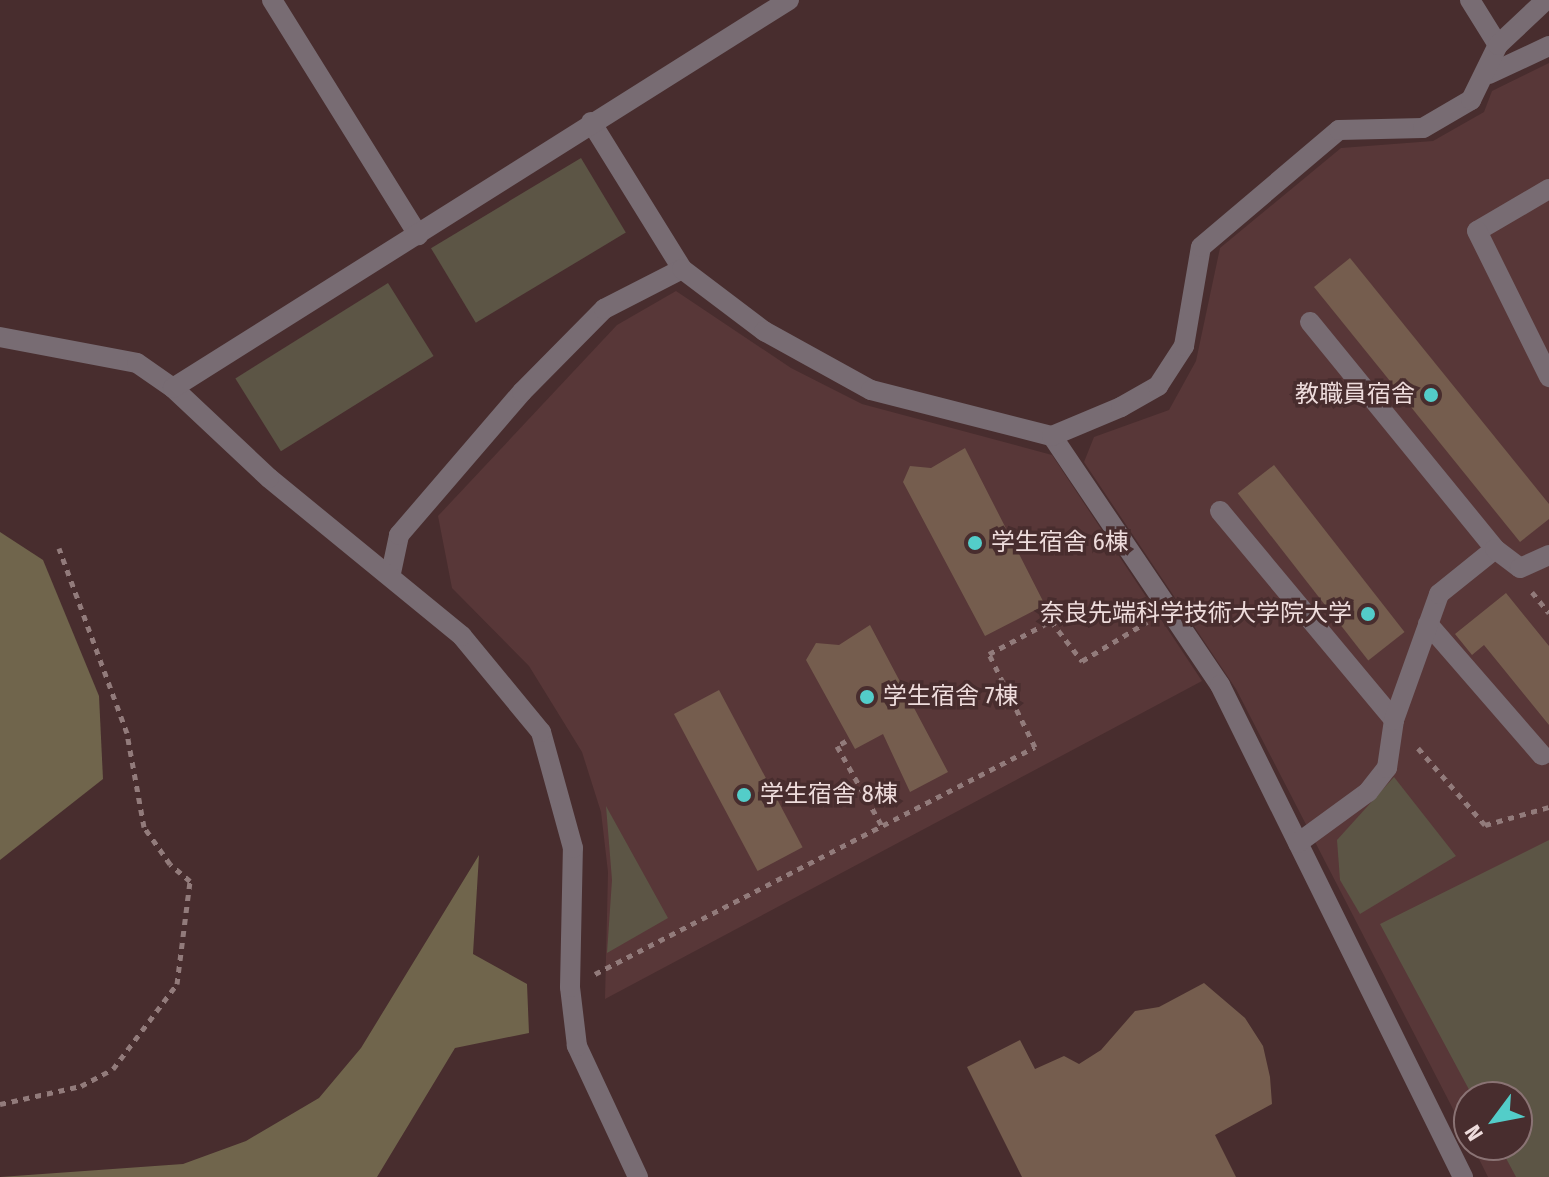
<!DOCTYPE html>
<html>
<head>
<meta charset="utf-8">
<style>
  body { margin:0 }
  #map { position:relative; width:1549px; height:1177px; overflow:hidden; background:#482d2e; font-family:"Fira Sans Condensed","Noto Sans JP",sans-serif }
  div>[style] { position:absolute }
  .built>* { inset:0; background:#583738 }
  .green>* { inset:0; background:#5c5545; transform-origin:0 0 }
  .forest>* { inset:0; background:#70654c }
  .building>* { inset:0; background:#755d4e; transform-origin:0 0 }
  .path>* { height:5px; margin-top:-2.5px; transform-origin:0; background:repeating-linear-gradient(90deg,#927b7b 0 6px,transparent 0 12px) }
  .minor>* { height:20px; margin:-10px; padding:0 10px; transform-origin:10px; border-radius:10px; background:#786c73 }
  .dots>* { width:22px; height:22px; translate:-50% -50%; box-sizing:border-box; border:4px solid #482d2e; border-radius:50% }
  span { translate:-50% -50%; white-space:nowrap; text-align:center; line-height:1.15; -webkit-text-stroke:7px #482d2e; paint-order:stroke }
  .poi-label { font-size:24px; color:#eedcdc }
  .right { translate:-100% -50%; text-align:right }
  .left { translate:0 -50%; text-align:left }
  .north { position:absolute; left:1453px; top:1081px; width:80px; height:80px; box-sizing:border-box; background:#482d2e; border:2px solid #8a7374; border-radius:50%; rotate:238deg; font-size:22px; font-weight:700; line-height:32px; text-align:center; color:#eedcdc }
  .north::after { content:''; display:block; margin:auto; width:28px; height:36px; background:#53cdc9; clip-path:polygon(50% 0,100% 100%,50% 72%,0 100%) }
</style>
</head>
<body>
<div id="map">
  <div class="built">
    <i style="clip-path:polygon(1549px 63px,1549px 1177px,1488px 1177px,1472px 1145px,1517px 1145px,1517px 1097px,1469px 1097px,1469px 1140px,1236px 689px,1084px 462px,1094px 437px,1169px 410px,1196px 361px,1220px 248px,1341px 148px,1433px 141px,1484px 112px,1492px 91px)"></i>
    <i style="clip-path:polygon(676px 291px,791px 368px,862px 404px,1052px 455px,1202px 681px,605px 999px,608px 872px,601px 812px,582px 752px,529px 666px,452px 588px,438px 516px,617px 325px)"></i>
  </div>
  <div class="green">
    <i style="left:581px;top:158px;width:87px;height:175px;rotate:59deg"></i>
    <i style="left:388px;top:283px;width:86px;height:180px;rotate:58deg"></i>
    <i style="clip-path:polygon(1394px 777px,1456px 856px,1360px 914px,1340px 880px,1337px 840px)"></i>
    <i style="clip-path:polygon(606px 806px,668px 918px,607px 953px,612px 880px)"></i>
    <i style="clip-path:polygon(1549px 840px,1549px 1177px,1516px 1177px,1499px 1145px,1517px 1145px,1517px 1097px,1473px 1097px,1380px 924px)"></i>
  </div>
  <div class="forest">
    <i style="clip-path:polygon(0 532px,43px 560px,99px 696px,103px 779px,0 860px)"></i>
    <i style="clip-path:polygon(479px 855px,473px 954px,527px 984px,529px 1033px,455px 1048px,377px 1177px,0 1177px,183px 1164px,246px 1141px,319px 1098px,361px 1048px)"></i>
  </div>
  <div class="building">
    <i style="clip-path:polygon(1350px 258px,1549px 504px,1549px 519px,1520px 542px,1314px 287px)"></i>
    <i style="clip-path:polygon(965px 448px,1045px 605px,985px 636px,903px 482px,910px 466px,931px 468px)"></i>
    <i style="left:1274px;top:465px;width:212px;height:46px;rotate:52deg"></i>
    <i style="clip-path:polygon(1506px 593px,1549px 646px,1549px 725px,1484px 645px,1472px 655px,1455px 634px)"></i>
    <i style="clip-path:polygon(870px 625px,948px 772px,910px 792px,883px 734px,855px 749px,806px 660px,816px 643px,839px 645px)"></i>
    <i style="left:719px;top:690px;width:178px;height:51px;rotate:62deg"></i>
    <i style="clip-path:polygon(1204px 983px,1245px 1018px,1263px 1046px,1270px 1077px,1272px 1104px,1215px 1135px,1236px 1177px,1022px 1177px,967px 1067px,1020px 1040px,1035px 1069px,1064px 1056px,1079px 1064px,1101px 1050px,1135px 1011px,1159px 1007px)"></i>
  </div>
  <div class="path">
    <i style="left:1532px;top:592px;width:27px;rotate:51deg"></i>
    <i style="left:846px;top:741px;width:10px;rotate:151deg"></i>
    <i style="left:837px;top:746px;width:92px;rotate:60.6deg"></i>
    <i style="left:1418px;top:748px;width:102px;rotate:49deg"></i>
    <i style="left:1485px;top:825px;width:66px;rotate:-15.7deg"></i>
    <i style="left:595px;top:974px;width:495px;rotate:-27.3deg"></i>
    <i style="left:1035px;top:747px;width:104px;rotate:-116.3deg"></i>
    <i style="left:989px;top:654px;width:70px;rotate:-28deg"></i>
    <i style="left:1051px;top:621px;width:51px;rotate:52.2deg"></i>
    <i style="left:1082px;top:661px;width:76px;rotate:-31deg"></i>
    <i style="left:0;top:1104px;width:83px;rotate:-12.5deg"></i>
    <i style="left:81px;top:1086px;width:36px;rotate:-28deg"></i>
    <i style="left:113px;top:1069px;width:106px;rotate:-53deg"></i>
    <i style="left:177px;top:984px;width:104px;rotate:-82.8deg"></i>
    <i style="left:190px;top:881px;width:26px;rotate:-140deg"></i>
    <i style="left:170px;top:864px;width:45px;rotate:-125.1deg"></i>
    <i style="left:144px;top:827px;width:96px;rotate:-100.3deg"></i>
    <i style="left:127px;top:733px;width:197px;rotate:-110.2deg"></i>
  </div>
  <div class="minor">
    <i style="left:272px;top:0;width:277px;rotate:58.1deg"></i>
    <i style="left:1470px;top:0;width:53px;rotate:58.1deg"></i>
    <i style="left:1489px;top:74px;width:66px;rotate:-25deg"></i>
    <i style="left:591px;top:122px;width:173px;rotate:58.2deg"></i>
    <i style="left:1549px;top:189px;width:83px;rotate:149.7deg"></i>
    <i style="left:1477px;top:231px;width:163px;rotate:63.7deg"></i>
    <i style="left:1310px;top:322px;width:293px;rotate:50.8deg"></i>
    <i style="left:0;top:337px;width:139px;rotate:10.7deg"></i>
    <i style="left:137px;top:363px;width:44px;rotate:34.8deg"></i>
    <i style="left:1052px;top:436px;width:300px;rotate:56deg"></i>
    <i style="left:1220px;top:685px;width:549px;rotate:63.72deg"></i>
    <i style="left:1220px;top:511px;width:272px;rotate:50.2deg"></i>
    <i style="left:391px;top:573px;width:39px;rotate:-78deg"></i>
    <i style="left:399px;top:535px;width:189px;rotate:-49.3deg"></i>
    <i style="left:522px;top:392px;width:117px;rotate:-45.3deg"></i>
    <i style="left:604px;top:309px;width:88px;rotate:-27.1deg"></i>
    <i style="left:682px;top:269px;width:103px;rotate:37.1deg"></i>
    <i style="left:764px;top:331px;width:122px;rotate:28.9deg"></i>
    <i style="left:871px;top:390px;width:187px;rotate:14.3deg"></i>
    <i style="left:1052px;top:436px;width:75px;rotate:-22.8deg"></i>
    <i style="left:1121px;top:407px;width:43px;rotate:-29.6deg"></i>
    <i style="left:1158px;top:386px;width:48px;rotate:-57deg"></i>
    <i style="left:1184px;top:346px;width:100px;rotate:-80.3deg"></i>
    <i style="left:1201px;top:247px;width:181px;rotate:-40.3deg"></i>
    <i style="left:1339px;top:130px;width:84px;rotate:-1.4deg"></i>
    <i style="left:1423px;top:128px;width:56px;rotate:-30.3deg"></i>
    <i style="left:1471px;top:100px;width:61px;rotate:-63.9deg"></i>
    <i style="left:1498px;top:45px;width:66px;rotate:-43.2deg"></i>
    <i style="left:1428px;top:624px;width:174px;rotate:49deg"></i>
    <i style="left:1298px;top:843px;width:87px;rotate:-36.1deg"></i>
    <i style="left:1368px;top:792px;width:31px;rotate:-52deg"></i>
    <i style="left:1387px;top:768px;width:49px;rotate:-81.7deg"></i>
    <i style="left:1394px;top:720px;width:134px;rotate:-70.3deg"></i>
    <i style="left:1439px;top:594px;width:72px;rotate:-38.8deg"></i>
    <i style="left:1495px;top:549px;width:31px;rotate:37deg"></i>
    <i style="left:1520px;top:568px;width:32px;rotate:-24deg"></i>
    <i style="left:638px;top:1177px;width:145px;rotate:-115deg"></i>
    <i style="left:577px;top:1046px;width:59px;rotate:-96.8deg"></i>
    <i style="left:570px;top:987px;width:139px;rotate:-88.8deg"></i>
    <i style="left:573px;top:848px;width:120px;rotate:-105.4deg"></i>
    <i style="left:541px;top:732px;width:124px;rotate:-129.5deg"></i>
    <i style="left:462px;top:636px;width:249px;rotate:-140.7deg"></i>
    <i style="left:269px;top:478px;width:132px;rotate:-136.8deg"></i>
    <i style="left:173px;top:388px;width:728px;rotate:-32.21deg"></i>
  </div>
  <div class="dots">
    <i style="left:1431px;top:395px;background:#53cdc9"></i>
    <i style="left:975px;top:543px;background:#53cdc9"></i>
    <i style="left:1368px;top:614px;background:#53cdc9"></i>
    <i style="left:867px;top:697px;background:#53cdc9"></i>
    <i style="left:744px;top:795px;background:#53cdc9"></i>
  </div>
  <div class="poi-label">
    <span class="right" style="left:1415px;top:395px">教職員宿舎</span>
    <span class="left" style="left:991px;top:543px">学生宿舎 6棟</span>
    <span class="right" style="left:1352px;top:614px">奈良先端科学技術大学院大学</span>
    <span class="left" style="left:883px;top:697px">学生宿舎 7棟</span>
    <span class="left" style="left:760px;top:795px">学生宿舎 8棟</span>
  </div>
  <div class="north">N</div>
</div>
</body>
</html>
